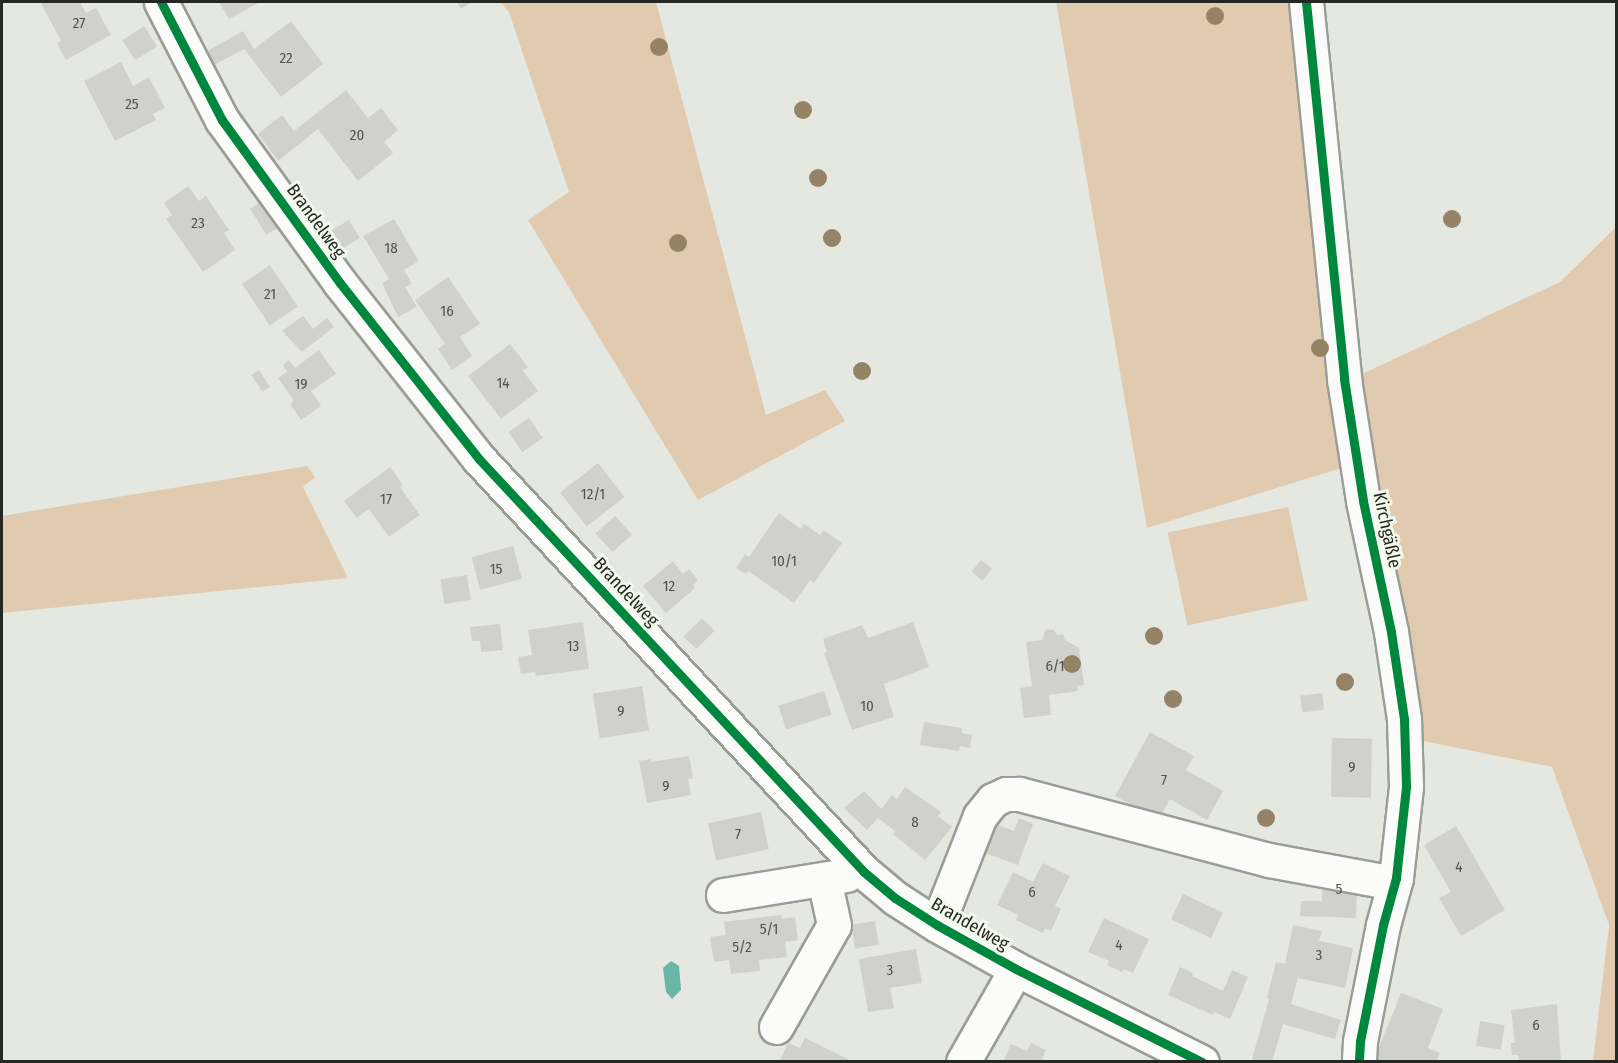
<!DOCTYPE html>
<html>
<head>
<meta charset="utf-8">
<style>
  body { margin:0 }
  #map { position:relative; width:1618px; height:1063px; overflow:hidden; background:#e4e8e0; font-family:"Fira Sans Condensed",sans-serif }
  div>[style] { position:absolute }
  .green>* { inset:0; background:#e1cbb0; transform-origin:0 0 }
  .water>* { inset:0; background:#69b5a8 }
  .building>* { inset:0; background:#d0d1cb; transform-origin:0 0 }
  .roads { filter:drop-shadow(2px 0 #9a9d97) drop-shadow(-2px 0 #9a9d97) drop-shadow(0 2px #9a9d97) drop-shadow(0 -2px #9a9d97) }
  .minor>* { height:33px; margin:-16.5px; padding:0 16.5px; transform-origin:16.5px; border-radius:16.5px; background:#fbfcfa }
  .cycleway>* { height:9px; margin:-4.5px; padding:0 4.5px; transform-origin:4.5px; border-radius:4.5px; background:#00873e }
  .trees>* { width:18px; height:18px; margin:-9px; border-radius:50%; background:#948365 }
  span { translate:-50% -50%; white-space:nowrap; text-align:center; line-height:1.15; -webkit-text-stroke:6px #f2f8ea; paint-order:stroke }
  .number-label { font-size:15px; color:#50524d }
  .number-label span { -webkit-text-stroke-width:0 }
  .street-label { font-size:18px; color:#252722 }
  .frame { position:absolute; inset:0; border:3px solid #252722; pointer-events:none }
</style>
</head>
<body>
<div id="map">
  <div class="green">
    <i style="clip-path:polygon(500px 2px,656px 2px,766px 415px,825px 390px,845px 421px,698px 500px,528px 220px,569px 192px,509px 12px)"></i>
    <i style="clip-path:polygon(1056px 2px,1310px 2px,1349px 380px,1560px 282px,1616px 227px,1616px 1061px,1593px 1061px,1609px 925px,1552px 767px,1413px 739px,1361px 462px,1147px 528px)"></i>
    <i style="clip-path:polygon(307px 466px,315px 477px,303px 487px,348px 578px,2px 613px,2px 516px)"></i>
    <i style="left:1288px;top:507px;width:95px;height:123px;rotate:78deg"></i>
  </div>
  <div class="water">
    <i style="clip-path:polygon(671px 961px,679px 966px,681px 990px,672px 999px,666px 992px,663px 968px)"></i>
  </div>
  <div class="building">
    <i style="clip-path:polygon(43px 2px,80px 2px,86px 13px,96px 8px,111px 35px,66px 60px,57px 43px,61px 41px,41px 3px)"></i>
    <i style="clip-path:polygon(219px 2px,260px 2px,229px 19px)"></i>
    <i style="clip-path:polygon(457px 2px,472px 2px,461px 9px)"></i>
    <i style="clip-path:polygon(291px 21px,323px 64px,281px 97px,244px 49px,214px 65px,207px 51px,243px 31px,254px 49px)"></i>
    <i style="left:144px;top:26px;width:24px;height:26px;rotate:57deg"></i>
    <i style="clip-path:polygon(121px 62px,133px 86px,149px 77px,165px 108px,153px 114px,156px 120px,115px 141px,84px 81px)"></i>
    <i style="clip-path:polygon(346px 90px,368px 118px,381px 108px,398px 130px,384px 142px,393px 153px,358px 181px,318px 129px,278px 161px,258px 134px,282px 115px,294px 131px)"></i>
    <i style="clip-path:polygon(188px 186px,199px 201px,206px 196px,229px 230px,224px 233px,235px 250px,203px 272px,166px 219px,172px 215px,164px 203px)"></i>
    <i style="left:267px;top:198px;width:31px;height:20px;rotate:58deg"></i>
    <i style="clip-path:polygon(394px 219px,419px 261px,404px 270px,412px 284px,405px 287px,417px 307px,398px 317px,382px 283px,389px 279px,363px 236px)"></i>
    <i style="left:349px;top:220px;width:21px;height:23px;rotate:59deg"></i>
    <i style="left:270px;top:265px;width:50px;height:34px;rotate:56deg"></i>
    <i style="clip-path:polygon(448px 277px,480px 324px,460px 337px,472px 356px,452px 370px,438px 349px,445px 344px,415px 300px)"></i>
    <i style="clip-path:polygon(303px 316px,313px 329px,327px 318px,334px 327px,302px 352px,282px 331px)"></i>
    <i style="clip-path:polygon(510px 344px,528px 367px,523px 371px,538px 391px,501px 419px,468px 376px)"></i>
    <i style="clip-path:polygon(319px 350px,336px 374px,311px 391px,321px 406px,301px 420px,290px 404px,294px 401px,278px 378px,287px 372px,283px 365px,289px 360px,295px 368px)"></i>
    <i style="left:259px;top:370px;width:20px;height:9px;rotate:57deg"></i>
    <i style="left:529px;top:418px;width:24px;height:25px;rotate:55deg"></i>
    <i style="left:598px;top:463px;width:43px;height:48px;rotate:52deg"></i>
    <i style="clip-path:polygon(390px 467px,403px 485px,400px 487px,420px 515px,389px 537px,369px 509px,357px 518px,344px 501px)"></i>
    <i style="clip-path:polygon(779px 513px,801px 529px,804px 524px,820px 535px,823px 530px,842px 543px,814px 583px,810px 580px,794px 603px,748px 571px,746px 574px,736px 568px,745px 554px,749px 557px)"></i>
    <i style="left:615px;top:516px;width:25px;height:26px;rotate:48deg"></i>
    <i style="left:513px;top:546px;width:34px;height:43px;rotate:75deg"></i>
    <i style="left:981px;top:560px;width:14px;height:15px;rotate:39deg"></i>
    <i style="clip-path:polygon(673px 561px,683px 574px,689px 569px,698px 580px,693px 585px,695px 588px,666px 613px,643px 586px)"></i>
    <i style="left:467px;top:575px;width:25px;height:27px;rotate:81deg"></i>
    <i style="left:702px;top:618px;width:18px;height:26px;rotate:45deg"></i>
    <i style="clip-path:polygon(583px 622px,589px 669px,536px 676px,535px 672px,521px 674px,518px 657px,532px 655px,528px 630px)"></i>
    <i style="clip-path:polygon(913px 622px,929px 667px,884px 684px,894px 717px,852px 730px,824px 653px,827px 652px,823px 639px,862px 625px,868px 638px)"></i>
    <i style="clip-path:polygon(500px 624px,503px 650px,481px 652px,480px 641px,472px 641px,470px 627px)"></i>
    <i style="clip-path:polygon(1046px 629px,1054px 630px,1057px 635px,1063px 634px,1065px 640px,1079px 648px,1084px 685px,1077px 686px,1078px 691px,1049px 695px,1051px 715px,1024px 718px,1020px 688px,1032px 686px,1026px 642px,1042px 640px)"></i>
    <i style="left:642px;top:686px;width:45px;height:50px;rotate:81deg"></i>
    <i style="left:824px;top:691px;width:25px;height:48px;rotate:72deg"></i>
    <i style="left:1322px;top:693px;width:17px;height:22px;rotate:83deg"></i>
    <i style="clip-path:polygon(924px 722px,962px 728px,962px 733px,972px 735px,970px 748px,960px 746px,959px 751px,920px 745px)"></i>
    <i style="clip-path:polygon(1150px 732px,1194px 756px,1186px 770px,1223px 791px,1207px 820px,1170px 799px,1159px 820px,1115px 796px)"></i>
    <i style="left:1332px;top:738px;width:40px;height:59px;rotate:1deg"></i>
    <i style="clip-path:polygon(689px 756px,693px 778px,688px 779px,691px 795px,647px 803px,639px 761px,651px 759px,651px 762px)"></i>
    <i style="clip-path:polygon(905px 787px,941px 812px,938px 816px,952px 827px,925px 860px,893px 834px,895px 831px,878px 818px,867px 830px,844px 808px,864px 791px,881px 809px,892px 795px,897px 799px)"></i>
    <i style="left:761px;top:812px;width:38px;height:54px;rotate:78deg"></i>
    <i style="clip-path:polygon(1019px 818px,1033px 824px,1018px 865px,977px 850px,988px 821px,1014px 831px)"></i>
    <i style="clip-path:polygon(1456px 826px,1505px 910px,1461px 936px,1439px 898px,1451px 892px,1424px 845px)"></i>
    <i style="clip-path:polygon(1043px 863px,1070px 876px,1055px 906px,1061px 909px,1051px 931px,1045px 928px,1043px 933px,1016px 920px,1018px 915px,997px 905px,1013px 872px,1033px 882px)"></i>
    <i style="clip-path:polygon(1322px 879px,1357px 880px,1356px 918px,1300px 916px,1301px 901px,1322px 901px)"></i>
    <i style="left:1183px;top:894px;width:44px;height:28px;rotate:25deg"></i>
    <i style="clip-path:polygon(781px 915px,782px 919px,795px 917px,798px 940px,785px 942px,787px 957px,759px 960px,760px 971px,731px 974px,729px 960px,714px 962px,710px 937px,726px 935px,724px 922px)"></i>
    <i style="clip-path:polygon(1104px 918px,1149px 939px,1133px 973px,1124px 969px,1122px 972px,1107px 965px,1109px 961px,1088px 952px)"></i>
    <i style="left:875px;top:921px;width:24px;height:24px;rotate:81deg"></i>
    <i style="clip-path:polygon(1293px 925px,1322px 931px,1319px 941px,1353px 948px,1345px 988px,1298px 978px,1291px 1004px,1341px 1020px,1335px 1039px,1283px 1024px,1272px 1062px,1262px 1062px,1252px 1059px,1269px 999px,1267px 998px,1276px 962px,1285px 964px)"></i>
    <i style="clip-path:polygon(916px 949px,922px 983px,890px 988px,894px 1008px,868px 1012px,859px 959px)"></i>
    <i style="clip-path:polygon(1180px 967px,1193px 973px,1192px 976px,1223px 991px,1232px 970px,1248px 977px,1230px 1019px,1214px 1012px,1213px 1015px,1168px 995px)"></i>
    <i style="clip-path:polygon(1401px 993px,1443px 1009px,1428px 1048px,1440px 1053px,1436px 1062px,1373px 1062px)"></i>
    <i style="clip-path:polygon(1557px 1004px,1561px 1062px,1519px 1062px,1518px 1055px,1512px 1055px,1511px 1043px,1515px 1043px,1511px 1010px)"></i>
    <i style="left:1480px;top:1021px;width:25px;height:25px;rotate:9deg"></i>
    <i style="clip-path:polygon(805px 1038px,850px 1060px,849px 1062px,779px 1062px,788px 1043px,800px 1048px)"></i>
    <i style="clip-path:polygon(1031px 1043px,1046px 1050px,1042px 1059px,1047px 1062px,1003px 1062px,1011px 1044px,1027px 1051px)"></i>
  </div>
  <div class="roads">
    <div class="minor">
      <i style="left:161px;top:2px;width:133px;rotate:62.7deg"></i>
      <i style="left:222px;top:120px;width:201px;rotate:54.1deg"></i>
      <i style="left:340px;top:283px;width:224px;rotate:51.7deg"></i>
      <i style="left:479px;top:459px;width:565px;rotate:47.01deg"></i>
      <i style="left:864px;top:872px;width:40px;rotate:40deg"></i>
      <i style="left:895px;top:898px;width:50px;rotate:32.7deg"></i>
      <i style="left:937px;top:925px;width:90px;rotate:29.1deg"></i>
      <i style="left:1016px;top:969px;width:208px;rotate:26.6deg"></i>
      <i style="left:1306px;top:2px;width:379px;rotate:84.2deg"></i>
      <i style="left:1344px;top:379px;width:123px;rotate:81.1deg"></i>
      <i style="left:1363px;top:501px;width:134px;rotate:77.9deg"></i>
      <i style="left:1391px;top:632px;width:88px;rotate:81.5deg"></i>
      <i style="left:1404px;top:719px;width:68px;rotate:88.3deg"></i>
      <i style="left:1406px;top:787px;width:92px;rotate:96.3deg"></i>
      <i style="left:1396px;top:878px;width:49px;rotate:105.5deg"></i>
      <i style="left:1383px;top:925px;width:118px;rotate:101.2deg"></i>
      <i style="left:1360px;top:1041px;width:21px;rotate:93deg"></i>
      <i style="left:723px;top:895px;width:125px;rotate:-9.2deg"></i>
      <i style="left:937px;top:925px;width:117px;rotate:-68.5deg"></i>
      <i style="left:980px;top:816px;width:21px;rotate:-51deg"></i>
      <i style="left:993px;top:800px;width:14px;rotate:-25deg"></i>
      <i style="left:1006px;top:794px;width:13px"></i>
      <i style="left:1019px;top:794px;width:259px;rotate:14.8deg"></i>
      <i style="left:1269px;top:860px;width:127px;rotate:10.4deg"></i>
      <i style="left:776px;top:1027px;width:117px;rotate:-60.4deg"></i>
      <i style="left:834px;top:925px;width:47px;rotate:-102.3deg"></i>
      <i style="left:963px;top:1062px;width:107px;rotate:-60.3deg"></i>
    </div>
  </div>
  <div class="cycleway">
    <i style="left:161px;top:2px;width:133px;rotate:62.7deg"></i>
    <i style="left:222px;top:120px;width:201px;rotate:54.1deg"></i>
    <i style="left:340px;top:283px;width:224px;rotate:51.7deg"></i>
    <i style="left:479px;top:459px;width:565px;rotate:47.01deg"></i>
    <i style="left:864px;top:872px;width:40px;rotate:40deg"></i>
    <i style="left:895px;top:898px;width:50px;rotate:32.7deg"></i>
    <i style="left:937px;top:925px;width:90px;rotate:29.1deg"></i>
    <i style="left:1016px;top:969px;width:208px;rotate:26.6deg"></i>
    <i style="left:1306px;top:2px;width:379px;rotate:84.2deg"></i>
    <i style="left:1344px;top:379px;width:123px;rotate:81.1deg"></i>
    <i style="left:1363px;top:501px;width:134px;rotate:77.9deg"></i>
    <i style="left:1391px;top:632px;width:88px;rotate:81.5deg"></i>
    <i style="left:1404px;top:719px;width:68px;rotate:88.3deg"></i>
    <i style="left:1406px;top:787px;width:92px;rotate:96.3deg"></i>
    <i style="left:1396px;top:878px;width:49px;rotate:105.5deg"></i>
    <i style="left:1383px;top:925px;width:118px;rotate:101.2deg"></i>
    <i style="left:1360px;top:1041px;width:21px;rotate:93deg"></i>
  </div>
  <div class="trees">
    <i style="left:1215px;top:16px"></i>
    <i style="left:659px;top:47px"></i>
    <i style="left:803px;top:110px"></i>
    <i style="left:818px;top:178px"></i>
    <i style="left:1452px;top:219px"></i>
    <i style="left:832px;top:238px"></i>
    <i style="left:678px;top:243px"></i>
    <i style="left:1320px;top:348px"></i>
    <i style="left:862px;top:371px"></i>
    <i style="left:1154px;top:636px"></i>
    <i style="left:1072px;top:664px"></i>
    <i style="left:1345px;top:682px"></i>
    <i style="left:1173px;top:699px"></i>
    <i style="left:1266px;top:818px"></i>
  </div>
  <div class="number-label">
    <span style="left:79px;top:24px">27</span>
    <span style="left:286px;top:59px">22</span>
    <span style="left:132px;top:105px">25</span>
    <span style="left:357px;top:136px">20</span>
    <span style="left:198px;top:224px">23</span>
    <span style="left:391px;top:249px">18</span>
    <span style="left:270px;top:295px">21</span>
    <span style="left:447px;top:312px">16</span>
    <span style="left:503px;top:384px">14</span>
    <span style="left:301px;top:385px">19</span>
    <span style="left:593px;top:495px">12/1</span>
    <span style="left:386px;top:500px">17</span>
    <span style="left:784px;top:562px">10/1</span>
    <span style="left:496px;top:570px">15</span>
    <span style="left:669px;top:587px">12</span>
    <span style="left:573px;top:647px">13</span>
    <span style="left:1055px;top:667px">6/1</span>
    <span style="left:867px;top:707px">10</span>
    <span style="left:621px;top:712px">9</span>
    <span style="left:1352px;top:768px">9</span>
    <span style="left:1164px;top:781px">7</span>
    <span style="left:666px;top:787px">9</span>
    <span style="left:915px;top:823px">8</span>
    <span style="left:738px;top:835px">7</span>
    <span style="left:1459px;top:868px">4</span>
    <span style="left:1339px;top:890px">5</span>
    <span style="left:1032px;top:893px">6</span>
    <span style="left:769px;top:930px">5/1</span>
    <span style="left:1119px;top:946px">4</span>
    <span style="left:742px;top:948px">5/2</span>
    <span style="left:1319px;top:956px">3</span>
    <span style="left:890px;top:971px">3</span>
    <span style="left:1536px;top:1026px">6</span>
  </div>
  <div class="street-label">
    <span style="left:316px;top:221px;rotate:54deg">Brandelweg</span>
    <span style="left:1387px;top:530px;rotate:78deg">Kirchgäßle</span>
    <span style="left:626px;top:592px;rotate:47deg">Brandelweg</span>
    <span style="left:970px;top:924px;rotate:30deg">Brandelweg</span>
  </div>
  <div class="frame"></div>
</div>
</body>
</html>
